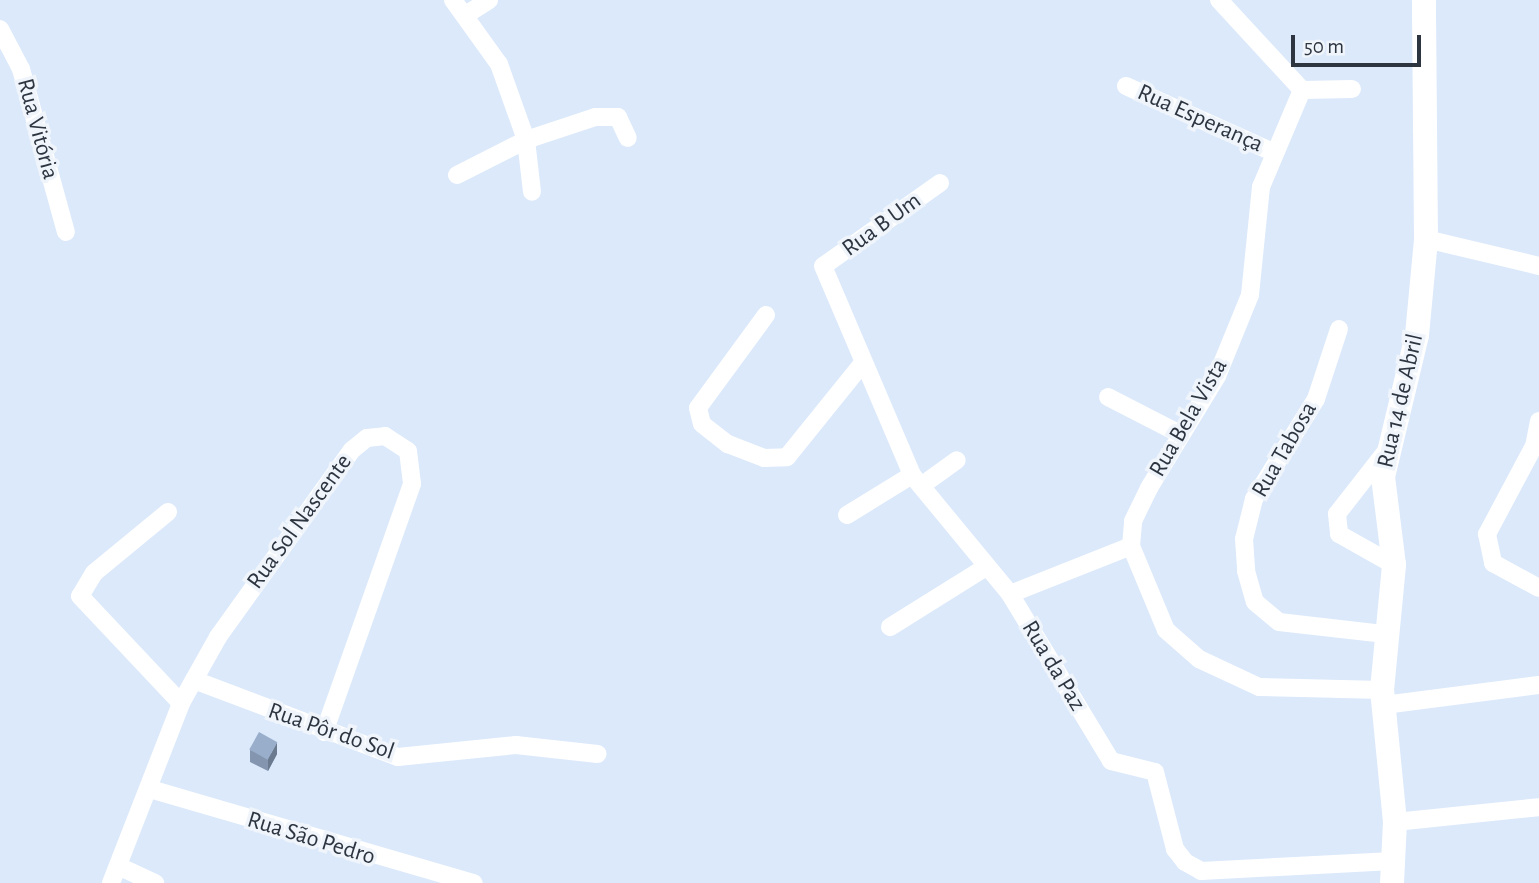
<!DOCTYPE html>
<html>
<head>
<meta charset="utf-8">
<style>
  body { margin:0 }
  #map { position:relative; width:1539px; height:883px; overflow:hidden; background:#dbe9fb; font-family:"Alegreya Sans",sans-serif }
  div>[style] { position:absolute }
  .street>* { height:18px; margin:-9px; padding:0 9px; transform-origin:9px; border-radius:9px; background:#fff }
  .secondary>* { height:24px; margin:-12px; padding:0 12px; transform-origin:12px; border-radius:12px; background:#fff }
  .wall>* { inset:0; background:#8496af }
  .shaded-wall>* { inset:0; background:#6b7a8e }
  .building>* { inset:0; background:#99aecb; transform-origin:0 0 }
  span { translate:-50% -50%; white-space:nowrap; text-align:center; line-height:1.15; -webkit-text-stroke:7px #f0f5fb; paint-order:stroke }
  .street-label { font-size:24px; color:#2d3541 }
  .scale { position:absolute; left:1291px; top:35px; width:130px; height:32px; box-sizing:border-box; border:4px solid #2d3541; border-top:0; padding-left:9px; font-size:21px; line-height:24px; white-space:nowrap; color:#2d3541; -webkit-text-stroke:5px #f0f5fb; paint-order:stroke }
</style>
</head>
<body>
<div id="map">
  <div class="street">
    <i style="left:453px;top:0;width:79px;rotate:54.3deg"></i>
    <i style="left:499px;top:64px;width:81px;rotate:70.4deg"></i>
    <i style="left:526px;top:140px;width:52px;rotate:83.4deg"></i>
    <i style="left:1219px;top:0;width:122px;rotate:47.3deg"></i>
    <i style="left:467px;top:14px;width:26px;rotate:-32deg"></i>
    <i style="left:0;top:29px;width:45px;rotate:62.3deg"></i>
    <i style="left:21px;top:69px;width:169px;rotate:74.6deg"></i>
    <i style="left:1126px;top:86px;width:161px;rotate:24.2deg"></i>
    <i style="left:457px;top:175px;width:77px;rotate:-26.9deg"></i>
    <i style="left:526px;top:140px;width:73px;rotate:-18.4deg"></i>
    <i style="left:595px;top:117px;width:23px"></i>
    <i style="left:618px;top:117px;width:23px;rotate:65deg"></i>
    <i style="left:940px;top:183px;width:143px;rotate:144.6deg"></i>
    <i style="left:823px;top:266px;width:227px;rotate:66.9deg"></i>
    <i style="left:912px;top:475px;width:154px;rotate:50.5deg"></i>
    <i style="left:1010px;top:594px;width:195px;rotate:58.8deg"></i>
    <i style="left:1111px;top:761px;width:45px;rotate:14deg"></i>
    <i style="left:1155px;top:772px;width:80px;rotate:75.4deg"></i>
    <i style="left:1175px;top:849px;width:16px;rotate:52deg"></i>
    <i style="left:1185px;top:862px;width:18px;rotate:29deg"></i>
    <i style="left:1201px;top:871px;width:192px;rotate:-3deg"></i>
    <i style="left:1426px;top:239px;width:116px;rotate:13.4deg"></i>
    <i style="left:766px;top:315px;width:115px;rotate:126.2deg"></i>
    <i style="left:698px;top:408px;width:16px;rotate:76deg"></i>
    <i style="left:702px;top:424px;width:33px;rotate:38deg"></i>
    <i style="left:728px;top:444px;width:39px;rotate:21deg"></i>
    <i style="left:764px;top:458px;width:23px;rotate:-2deg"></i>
    <i style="left:787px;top:457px;width:119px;rotate:-51.1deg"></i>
    <i style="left:1339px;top:329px;width:74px;rotate:108.2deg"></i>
    <i style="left:1316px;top:399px;width:118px;rotate:121.8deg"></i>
    <i style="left:1254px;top:499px;width:41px;rotate:104deg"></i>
    <i style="left:1244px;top:539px;width:32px;rotate:86deg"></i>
    <i style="left:1246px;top:571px;width:32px;rotate:74deg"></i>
    <i style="left:1255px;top:602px;width:31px;rotate:40deg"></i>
    <i style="left:1279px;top:622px;width:107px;rotate:6.5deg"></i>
    <i style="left:1108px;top:397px;width:81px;rotate:27.2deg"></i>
    <i style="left:1539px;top:421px;width:25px;rotate:101deg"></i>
    <i style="left:1534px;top:446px;width:100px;rotate:118.1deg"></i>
    <i style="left:1487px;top:534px;width:30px;rotate:78deg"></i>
    <i style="left:1493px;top:563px;width:52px;rotate:28.5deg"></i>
    <i style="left:1387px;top:450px;width:81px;rotate:128deg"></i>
    <i style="left:1337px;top:514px;width:20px;rotate:84deg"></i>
    <i style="left:1339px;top:534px;width:63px;rotate:29.4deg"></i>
    <i style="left:921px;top:486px;width:44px;rotate:-35.8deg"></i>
    <i style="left:168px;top:512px;width:96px;rotate:140.5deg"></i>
    <i style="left:94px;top:573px;width:27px;rotate:121deg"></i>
    <i style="left:80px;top:596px;width:147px;rotate:46.7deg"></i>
    <i style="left:847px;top:515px;width:76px;rotate:-31.6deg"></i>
    <i style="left:1131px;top:546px;width:91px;rotate:67.4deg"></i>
    <i style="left:1166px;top:630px;width:44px;rotate:41.3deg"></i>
    <i style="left:1199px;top:659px;width:66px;rotate:25deg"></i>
    <i style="left:1259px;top:687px;width:123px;rotate:1.4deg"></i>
    <i style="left:1010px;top:594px;width:130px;rotate:-21.6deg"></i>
    <i style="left:1131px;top:546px;width:25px;rotate:-85deg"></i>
    <i style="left:1133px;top:521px;width:37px;rotate:-64deg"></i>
    <i style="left:1149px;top:488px;width:131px;rotate:-58.7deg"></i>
    <i style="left:1217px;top:376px;width:87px;rotate:-67.8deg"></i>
    <i style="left:1250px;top:295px;width:109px;rotate:-84.2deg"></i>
    <i style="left:1261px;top:187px;width:105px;rotate:-67.1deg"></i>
    <i style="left:1302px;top:90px;width:50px;rotate:-1.1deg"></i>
    <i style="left:890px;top:627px;width:113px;rotate:-32deg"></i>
    <i style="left:194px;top:680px;width:218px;rotate:20.7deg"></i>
    <i style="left:398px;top:757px;width:119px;rotate:-5.8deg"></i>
    <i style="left:516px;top:745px;width:82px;rotate:6.3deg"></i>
    <i style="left:1384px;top:705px;width:156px;rotate:-7.4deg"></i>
    <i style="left:150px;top:789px;width:337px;rotate:16.2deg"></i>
    <i style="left:1395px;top:822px;width:145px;rotate:-5.9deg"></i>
    <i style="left:118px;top:866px;width:41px;rotate:24.7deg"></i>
    <i style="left:111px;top:883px;width:193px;rotate:-68.7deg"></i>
    <i style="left:181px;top:703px;width:76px;rotate:-60.7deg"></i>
    <i style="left:218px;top:637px;width:230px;rotate:-54.4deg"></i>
    <i style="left:352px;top:450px;width:19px;rotate:-39deg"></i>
    <i style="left:367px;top:438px;width:18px;rotate:-6deg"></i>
    <i style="left:385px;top:436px;width:27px;rotate:33deg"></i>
    <i style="left:408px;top:451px;width:33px;rotate:83deg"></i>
    <i style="left:412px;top:484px;width:263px;rotate:109.5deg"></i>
  </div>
  <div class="secondary">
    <i style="left:1392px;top:883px;width:61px;rotate:-87.2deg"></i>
    <i style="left:1395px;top:822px;width:133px;rotate:-95.6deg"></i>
    <i style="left:1382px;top:690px;width:126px;rotate:-84.5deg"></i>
    <i style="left:1394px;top:565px;width:89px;rotate:-97.1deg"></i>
    <i style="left:1383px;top:477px;width:146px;rotate:-76.5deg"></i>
    <i style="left:1417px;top:335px;width:96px;rotate:-84.6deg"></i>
    <i style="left:1426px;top:239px;width:239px;rotate:-90.5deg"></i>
  </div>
  <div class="wall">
    <i style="clip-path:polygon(250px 750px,277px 754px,268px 771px,250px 762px)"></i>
  </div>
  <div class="shaded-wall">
    <i style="clip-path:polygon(277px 742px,277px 754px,268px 771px,268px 759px)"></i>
  </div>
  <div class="building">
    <i style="left:259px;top:732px;width:21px;height:20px;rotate:29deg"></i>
  </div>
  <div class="street-label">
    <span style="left:1200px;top:119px;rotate:24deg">Rua Esperança</span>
    <span style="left:37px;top:129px;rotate:75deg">Rua Vitória</span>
    <span style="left:882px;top:225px;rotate:-36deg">Rua B Um</span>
    <span style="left:1401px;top:401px;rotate:-77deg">Rua 14 de Abril</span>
    <span style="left:1189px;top:418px;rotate:-60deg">Rua Bela Vista</span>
    <span style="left:1285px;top:450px;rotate:-60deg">Rua Tabosa</span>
    <span style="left:300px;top:522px;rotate:-54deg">Rua Sol Nascente</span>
    <span style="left:1053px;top:666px;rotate:59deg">Rua da Paz</span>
    <span style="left:331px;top:732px;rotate:19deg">Rua Pôr do Sol</span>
    <span style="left:311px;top:839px;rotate:17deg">Rua São Pedro</span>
  </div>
  <div class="scale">50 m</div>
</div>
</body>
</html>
